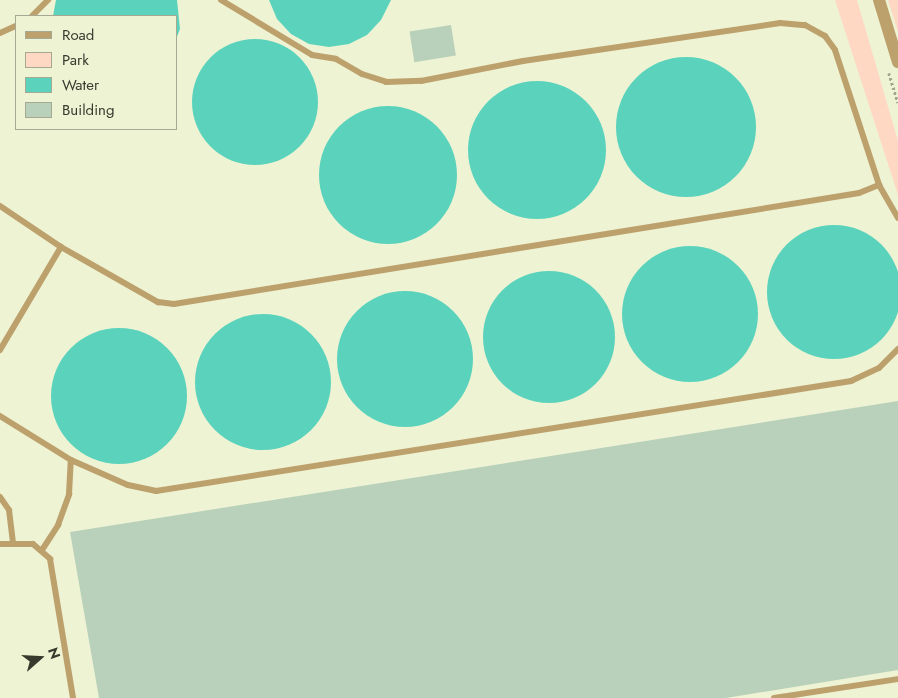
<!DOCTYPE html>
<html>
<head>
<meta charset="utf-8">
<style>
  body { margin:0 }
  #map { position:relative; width:898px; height:698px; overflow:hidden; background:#eef3d4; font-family:Jost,sans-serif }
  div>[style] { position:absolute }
  .green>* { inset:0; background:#ffd8c3 }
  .water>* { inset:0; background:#5bd3bc }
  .round { border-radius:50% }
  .building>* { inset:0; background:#b9d1ba; transform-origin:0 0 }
  .path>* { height:2.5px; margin-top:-1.25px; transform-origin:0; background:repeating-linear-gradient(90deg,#a1a58e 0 2.5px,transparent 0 5px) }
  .lane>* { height:6px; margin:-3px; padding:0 3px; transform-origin:3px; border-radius:3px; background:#bda16c }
  .street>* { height:12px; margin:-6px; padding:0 6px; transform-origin:6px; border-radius:6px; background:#bda16c }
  span { translate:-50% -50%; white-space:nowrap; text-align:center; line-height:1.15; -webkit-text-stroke:4.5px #eef3d4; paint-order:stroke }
  .legend { position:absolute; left:15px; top:15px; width:162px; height:115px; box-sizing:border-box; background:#eef3d4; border:1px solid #a5a991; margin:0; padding:6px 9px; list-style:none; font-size:15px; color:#383a2d }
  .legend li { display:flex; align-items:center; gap:10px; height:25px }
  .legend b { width:25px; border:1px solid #a5a991 }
  .north { position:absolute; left:15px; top:633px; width:50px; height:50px; -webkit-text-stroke:4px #eef3d4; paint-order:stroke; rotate:71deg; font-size:14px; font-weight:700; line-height:20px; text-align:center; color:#383a2d }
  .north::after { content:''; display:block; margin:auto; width:18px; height:22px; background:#383a2d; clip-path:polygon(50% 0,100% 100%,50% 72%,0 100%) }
</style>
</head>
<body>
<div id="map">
  <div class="green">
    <i style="clip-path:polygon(835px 0,857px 0,898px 141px,898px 195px)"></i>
    <i style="clip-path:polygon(888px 0,898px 0,898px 32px)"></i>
  </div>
  <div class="water">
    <i style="clip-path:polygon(56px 0,177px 0,180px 29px,176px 39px,176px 16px,53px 16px)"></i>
    <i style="clip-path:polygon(269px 0,391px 0,381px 20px,367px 35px,349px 44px,329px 47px,309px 44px,291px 34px,277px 19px)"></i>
    <i class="round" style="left:192px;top:39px;width:126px;height:126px"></i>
    <i class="round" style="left:616px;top:57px;width:140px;height:140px"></i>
    <i class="round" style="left:468px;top:81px;width:138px;height:138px"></i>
    <i class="round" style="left:319px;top:106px;width:138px;height:138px"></i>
    <i class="round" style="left:767px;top:225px;width:134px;height:134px"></i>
    <i class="round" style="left:622px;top:246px;width:136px;height:136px"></i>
    <i class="round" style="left:483px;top:271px;width:132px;height:132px"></i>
    <i class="round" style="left:337px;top:291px;width:136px;height:136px"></i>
    <i class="round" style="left:195px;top:314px;width:136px;height:136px"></i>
    <i class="round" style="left:51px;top:328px;width:136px;height:136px"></i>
  </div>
  <div class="building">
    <i style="left:451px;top:25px;width:31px;height:42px;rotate:81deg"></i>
    <i style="clip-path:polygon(898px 401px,898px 670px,726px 698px,99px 698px,70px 532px)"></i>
  </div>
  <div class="path">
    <i style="left:889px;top:73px;width:31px;rotate:73deg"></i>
  </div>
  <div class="lane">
    <i style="left:221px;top:0;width:106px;rotate:31.1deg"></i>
    <i style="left:312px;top:55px;width:24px;rotate:9deg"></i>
    <i style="left:336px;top:59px;width:30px;rotate:30deg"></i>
    <i style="left:362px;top:74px;width:25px;rotate:18deg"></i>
    <i style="left:386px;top:82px;width:35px;rotate:-2deg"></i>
    <i style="left:421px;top:81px;width:104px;rotate:-11.1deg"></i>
    <i style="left:523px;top:61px;width:260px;rotate:-8.4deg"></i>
    <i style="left:780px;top:23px;width:25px;rotate:5deg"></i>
    <i style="left:805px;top:25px;width:23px;rotate:29deg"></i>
    <i style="left:825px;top:36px;width:17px;rotate:54deg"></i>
    <i style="left:835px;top:50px;width:142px;rotate:71.9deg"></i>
    <i style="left:879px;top:185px;width:38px;rotate:60deg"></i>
    <i style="left:32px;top:16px;width:23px;rotate:-45deg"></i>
    <i style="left:0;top:33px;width:17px;rotate:-24deg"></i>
    <i style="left:0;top:206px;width:73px;rotate:33.9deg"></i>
    <i style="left:61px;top:247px;width:112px;rotate:29.6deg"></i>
    <i style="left:158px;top:302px;width:16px;rotate:7deg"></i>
    <i style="left:174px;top:304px;width:694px;rotate:-9.2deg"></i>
    <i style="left:859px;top:193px;width:22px;rotate:-22deg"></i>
    <i style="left:0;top:350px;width:120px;rotate:-59.4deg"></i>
    <i style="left:0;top:416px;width:84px;rotate:31.8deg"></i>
    <i style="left:71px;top:460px;width:62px;rotate:23.7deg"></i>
    <i style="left:128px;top:485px;width:29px;rotate:12deg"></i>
    <i style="left:156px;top:491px;width:704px;rotate:-8.99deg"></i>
    <i style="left:851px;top:381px;width:31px;rotate:-25deg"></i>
    <i style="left:879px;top:368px;width:27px;rotate:-45deg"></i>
    <i style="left:0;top:497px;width:16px;rotate:55deg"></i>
    <i style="left:9px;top:510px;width:32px;rotate:83deg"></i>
    <i style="left:0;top:544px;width:33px"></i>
    <i style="left:33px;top:544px;width:23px;rotate:41deg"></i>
    <i style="left:50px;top:559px;width:141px;rotate:80.6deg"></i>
    <i style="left:42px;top:550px;width:30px;rotate:-57deg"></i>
    <i style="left:58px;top:525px;width:33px;rotate:-70deg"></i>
    <i style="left:69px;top:494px;width:34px;rotate:-87deg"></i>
    <i style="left:774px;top:698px;width:125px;rotate:-8.7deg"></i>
  </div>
  <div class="street">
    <i style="left:879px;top:0;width:65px;rotate:73deg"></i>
  </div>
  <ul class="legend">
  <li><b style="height:6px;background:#bda16c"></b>Road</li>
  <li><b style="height:14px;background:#ffd8c3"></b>Park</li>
  <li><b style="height:14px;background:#5bd3bc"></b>Water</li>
  <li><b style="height:14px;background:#b9d1ba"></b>Building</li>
  </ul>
  <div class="north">N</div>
</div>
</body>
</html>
